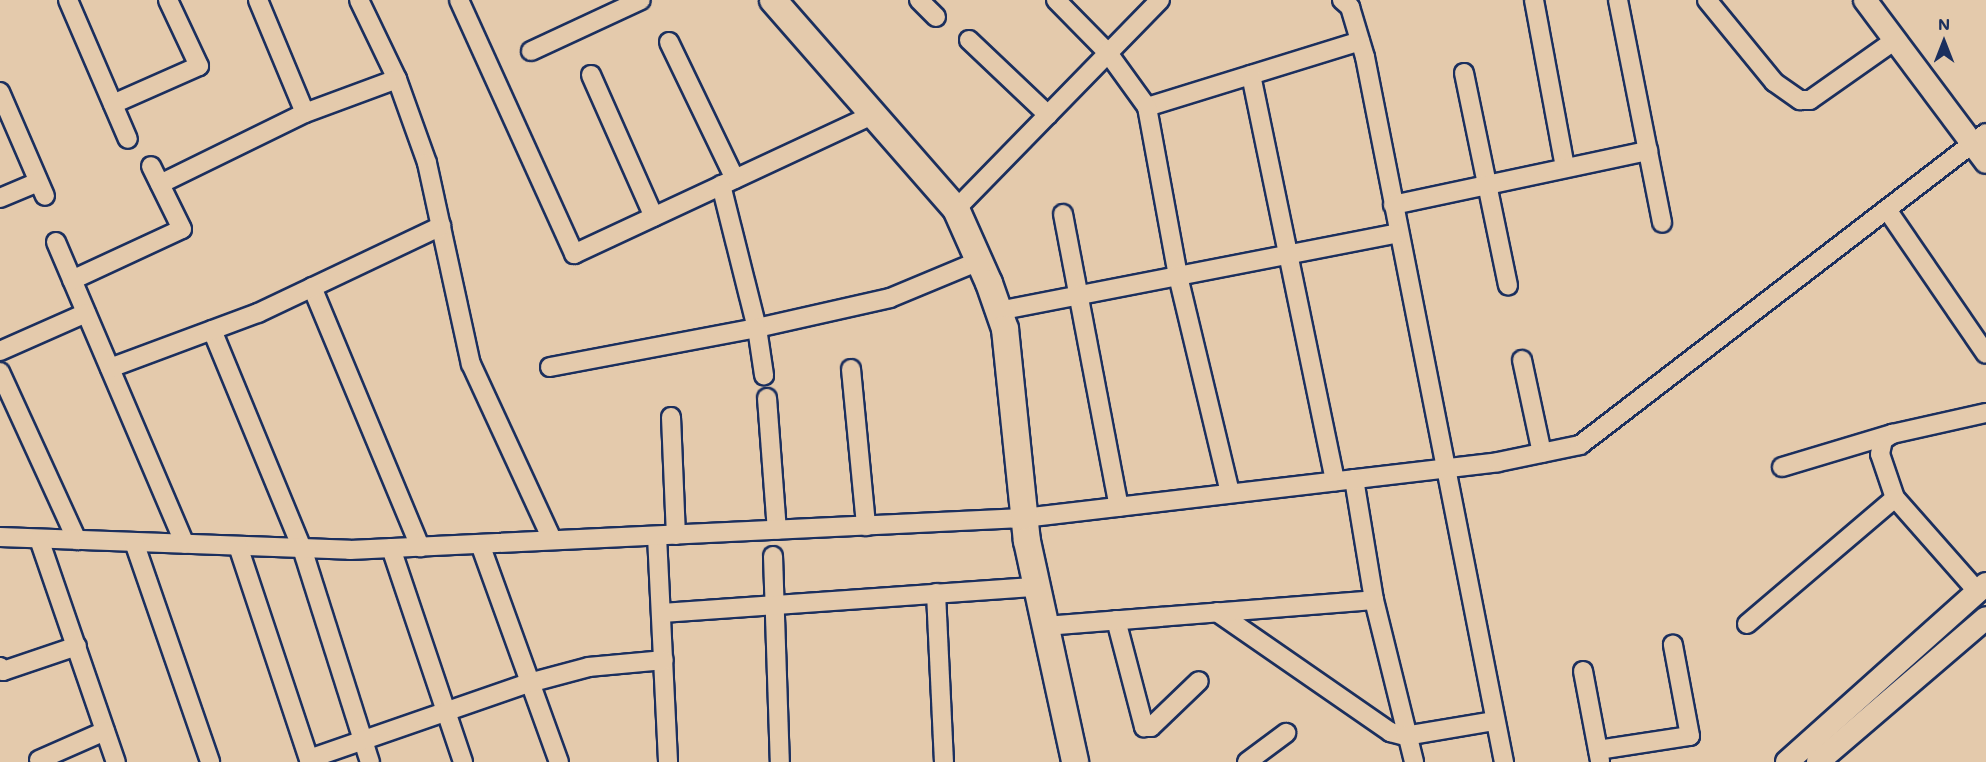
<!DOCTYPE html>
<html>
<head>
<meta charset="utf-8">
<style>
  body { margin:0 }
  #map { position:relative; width:1986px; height:762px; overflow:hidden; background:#e4caac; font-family:Mali,sans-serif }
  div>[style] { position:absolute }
  .roads { filter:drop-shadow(2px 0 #1b2f5e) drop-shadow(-2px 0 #1b2f5e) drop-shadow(0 2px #1b2f5e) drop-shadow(0 -2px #1b2f5e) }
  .minor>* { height:18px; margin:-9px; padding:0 9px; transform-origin:9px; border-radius:9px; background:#e4caac }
  .tertiary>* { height:22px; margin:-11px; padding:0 11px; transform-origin:11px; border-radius:11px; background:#e4caac }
  .secondary>* { height:26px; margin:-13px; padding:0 13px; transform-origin:13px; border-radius:13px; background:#e4caac }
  span { translate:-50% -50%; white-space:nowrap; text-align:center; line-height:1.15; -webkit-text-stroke:5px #e4caac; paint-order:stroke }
  .north { position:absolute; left:1914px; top:12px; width:60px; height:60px; -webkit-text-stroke:4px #e4caac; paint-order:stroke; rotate:0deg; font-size:16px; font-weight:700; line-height:24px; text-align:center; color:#1b2f5e }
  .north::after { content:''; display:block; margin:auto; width:21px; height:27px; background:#1b2f5e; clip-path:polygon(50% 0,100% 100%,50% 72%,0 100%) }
</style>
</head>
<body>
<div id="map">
  <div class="roads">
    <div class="minor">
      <i style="left:68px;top:0;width:151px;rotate:66.7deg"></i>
      <i style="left:258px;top:0;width:122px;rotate:67.4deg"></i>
      <i style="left:359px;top:0;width:88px;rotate:64.3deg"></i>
      <i style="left:397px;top:79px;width:89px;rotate:70.3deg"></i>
      <i style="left:427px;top:163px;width:206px;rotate:77.7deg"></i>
      <i style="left:471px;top:364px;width:193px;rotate:65.2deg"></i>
      <i style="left:459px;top:0;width:279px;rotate:65.6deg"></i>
      <i style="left:574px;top:254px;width:327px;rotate:-25deg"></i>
      <i style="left:919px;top:0;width:24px;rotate:45deg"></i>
      <i style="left:1056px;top:0;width:74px;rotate:45.5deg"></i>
      <i style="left:1108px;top:53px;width:67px;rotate:54.2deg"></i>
      <i style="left:1147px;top:107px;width:223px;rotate:-17.2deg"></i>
      <i style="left:1342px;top:0;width:11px;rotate:41deg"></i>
      <i style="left:1350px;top:7px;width:52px;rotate:73.3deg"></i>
      <i style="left:1365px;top:57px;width:719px;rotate:78.85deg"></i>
      <i style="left:1534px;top:0;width:170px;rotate:79.5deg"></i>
      <i style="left:1618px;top:0;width:227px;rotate:78.8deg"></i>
      <i style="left:1707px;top:0;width:106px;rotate:50.7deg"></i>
      <i style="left:1774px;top:82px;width:32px;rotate:35deg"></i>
      <i style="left:1800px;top:100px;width:10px"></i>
      <i style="left:1810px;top:100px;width:104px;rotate:-35.2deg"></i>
      <i style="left:969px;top:40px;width:109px;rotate:43.5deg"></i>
      <i style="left:669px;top:42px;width:152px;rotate:64.3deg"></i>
      <i style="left:531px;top:51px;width:121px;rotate:-24.9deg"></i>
      <i style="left:1464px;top:73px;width:217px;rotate:78.3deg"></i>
      <i style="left:591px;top:75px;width:155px;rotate:66.1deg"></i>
      <i style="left:1251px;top:75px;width:415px;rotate:78.3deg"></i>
      <i style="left:0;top:92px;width:113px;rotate:66.6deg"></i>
      <i style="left:113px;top:104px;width:94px;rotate:-23.8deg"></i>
      <i style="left:199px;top:66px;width:73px;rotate:-115.2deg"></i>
      <i style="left:1147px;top:107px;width:172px;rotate:79.6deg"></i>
      <i style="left:1178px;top:276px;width:223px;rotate:76.5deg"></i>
      <i style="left:160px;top:184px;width:161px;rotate:-26.1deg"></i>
      <i style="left:305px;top:113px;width:98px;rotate:-20.3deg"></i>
      <i style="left:721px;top:185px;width:147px;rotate:75.9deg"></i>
      <i style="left:757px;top:328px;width:136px;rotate:-12.7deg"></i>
      <i style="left:890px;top:298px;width:96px;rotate:-22.6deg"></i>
      <i style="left:0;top:198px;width:41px;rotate:-22.8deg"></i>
      <i style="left:1393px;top:205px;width:261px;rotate:-12deg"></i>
      <i style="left:956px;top:209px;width:292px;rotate:-45.7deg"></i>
      <i style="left:1888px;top:211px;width:173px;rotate:55.6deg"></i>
      <i style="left:1063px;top:214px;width:298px;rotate:79.2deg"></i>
      <i style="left:56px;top:242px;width:328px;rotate:66.9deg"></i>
      <i style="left:72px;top:280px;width:121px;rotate:-24.9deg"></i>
      <i style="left:182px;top:229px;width:70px;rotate:-116.2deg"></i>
      <i style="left:312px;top:287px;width:282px;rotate:67.4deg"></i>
      <i style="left:998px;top:311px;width:408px;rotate:-11deg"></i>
      <i style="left:212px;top:330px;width:236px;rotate:67.6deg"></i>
      <i style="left:302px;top:548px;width:225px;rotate:72.4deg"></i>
      <i style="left:0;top:351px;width:94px;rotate:-23.8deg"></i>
      <i style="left:1522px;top:360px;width:95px;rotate:77.9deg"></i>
      <i style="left:550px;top:367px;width:211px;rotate:-10.7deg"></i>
      <i style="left:757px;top:328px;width:48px;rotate:81.5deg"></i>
      <i style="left:110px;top:368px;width:158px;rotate:-20.4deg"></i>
      <i style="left:258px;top:313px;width:203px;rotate:-25.4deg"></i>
      <i style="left:851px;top:369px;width:158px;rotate:84.5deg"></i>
      <i style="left:0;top:372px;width:185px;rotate:65.4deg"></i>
      <i style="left:767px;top:398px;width:132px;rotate:85.7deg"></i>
      <i style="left:671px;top:417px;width:118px;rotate:87.6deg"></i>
      <i style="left:1782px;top:467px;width:115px;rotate:-16.7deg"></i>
      <i style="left:1354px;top:479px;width:123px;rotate:80.6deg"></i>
      <i style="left:1374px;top:600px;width:167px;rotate:76.1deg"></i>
      <i style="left:657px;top:536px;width:226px;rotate:87.2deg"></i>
      <i style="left:0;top:537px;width:350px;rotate:2.1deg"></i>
      <i style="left:350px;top:550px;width:675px;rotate:-2.72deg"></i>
      <i style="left:1024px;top:518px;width:477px;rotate:-6.7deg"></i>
      <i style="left:1498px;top:462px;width:84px;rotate:-11.7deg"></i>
      <i style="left:1580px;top:445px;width:512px;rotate:-37.54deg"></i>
      <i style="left:39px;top:539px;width:236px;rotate:71deg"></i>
      <i style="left:134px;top:542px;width:233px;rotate:70.9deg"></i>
      <i style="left:480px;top:544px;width:232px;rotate:70.1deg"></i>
      <i style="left:238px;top:546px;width:228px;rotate:71.6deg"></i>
      <i style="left:391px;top:548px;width:226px;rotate:71.4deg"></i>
      <i style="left:773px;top:556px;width:206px;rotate:88.1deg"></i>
      <i style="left:1978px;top:592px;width:125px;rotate:-131.4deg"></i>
      <i style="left:1895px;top:498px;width:46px;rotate:-108.8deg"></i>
      <i style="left:1880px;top:454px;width:14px;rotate:-78deg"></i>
      <i style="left:1883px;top:440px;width:11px;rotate:-34deg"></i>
      <i style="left:1892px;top:434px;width:96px;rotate:-12.6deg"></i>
      <i style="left:936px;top:593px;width:169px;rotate:87.3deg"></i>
      <i style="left:1217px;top:612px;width:211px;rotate:34.7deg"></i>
      <i style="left:1390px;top:732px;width:16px;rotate:15deg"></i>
      <i style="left:1405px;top:736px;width:91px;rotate:-9.5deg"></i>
      <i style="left:662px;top:613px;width:375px;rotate:-4deg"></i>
      <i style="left:1116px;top:620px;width:111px;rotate:75.3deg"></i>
      <i style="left:1144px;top:727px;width:7px"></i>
      <i style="left:1151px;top:727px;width:66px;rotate:-43.8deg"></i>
      <i style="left:1747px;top:624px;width:194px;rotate:-40.4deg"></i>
      <i style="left:1045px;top:626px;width:330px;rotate:-4.5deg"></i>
      <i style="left:0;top:667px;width:5px;rotate:53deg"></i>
      <i style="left:3px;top:671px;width:78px;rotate:-18.7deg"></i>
      <i style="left:1583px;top:671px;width:92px;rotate:79.3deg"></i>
      <i style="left:1598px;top:750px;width:93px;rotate:-8.7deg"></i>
      <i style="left:1690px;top:736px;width:93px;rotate:-100.6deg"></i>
      <i style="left:309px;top:759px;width:233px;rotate:-19.1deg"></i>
      <i style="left:529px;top:683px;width:62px;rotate:-14.9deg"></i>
      <i style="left:589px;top:667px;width:75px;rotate:-5.3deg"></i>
      <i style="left:39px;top:760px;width:72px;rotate:-23.7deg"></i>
      <i style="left:1247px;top:762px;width:49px;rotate:-36.6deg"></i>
    </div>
    <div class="tertiary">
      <i style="left:1865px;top:0;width:202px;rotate:53.2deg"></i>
      <i style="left:1787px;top:762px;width:267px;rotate:-41.8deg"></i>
      <i style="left:1818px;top:762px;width:221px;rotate:-40.6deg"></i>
    </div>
    <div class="secondary">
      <i style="left:773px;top:0;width:278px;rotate:48.8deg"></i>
      <i style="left:956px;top:209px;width:81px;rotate:66deg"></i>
      <i style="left:989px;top:283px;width:49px;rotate:70.8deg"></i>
      <i style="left:1005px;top:329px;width:213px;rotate:84.1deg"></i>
      <i style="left:1027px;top:541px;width:226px;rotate:77.7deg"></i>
    </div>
  </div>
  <div class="north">N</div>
</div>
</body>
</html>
